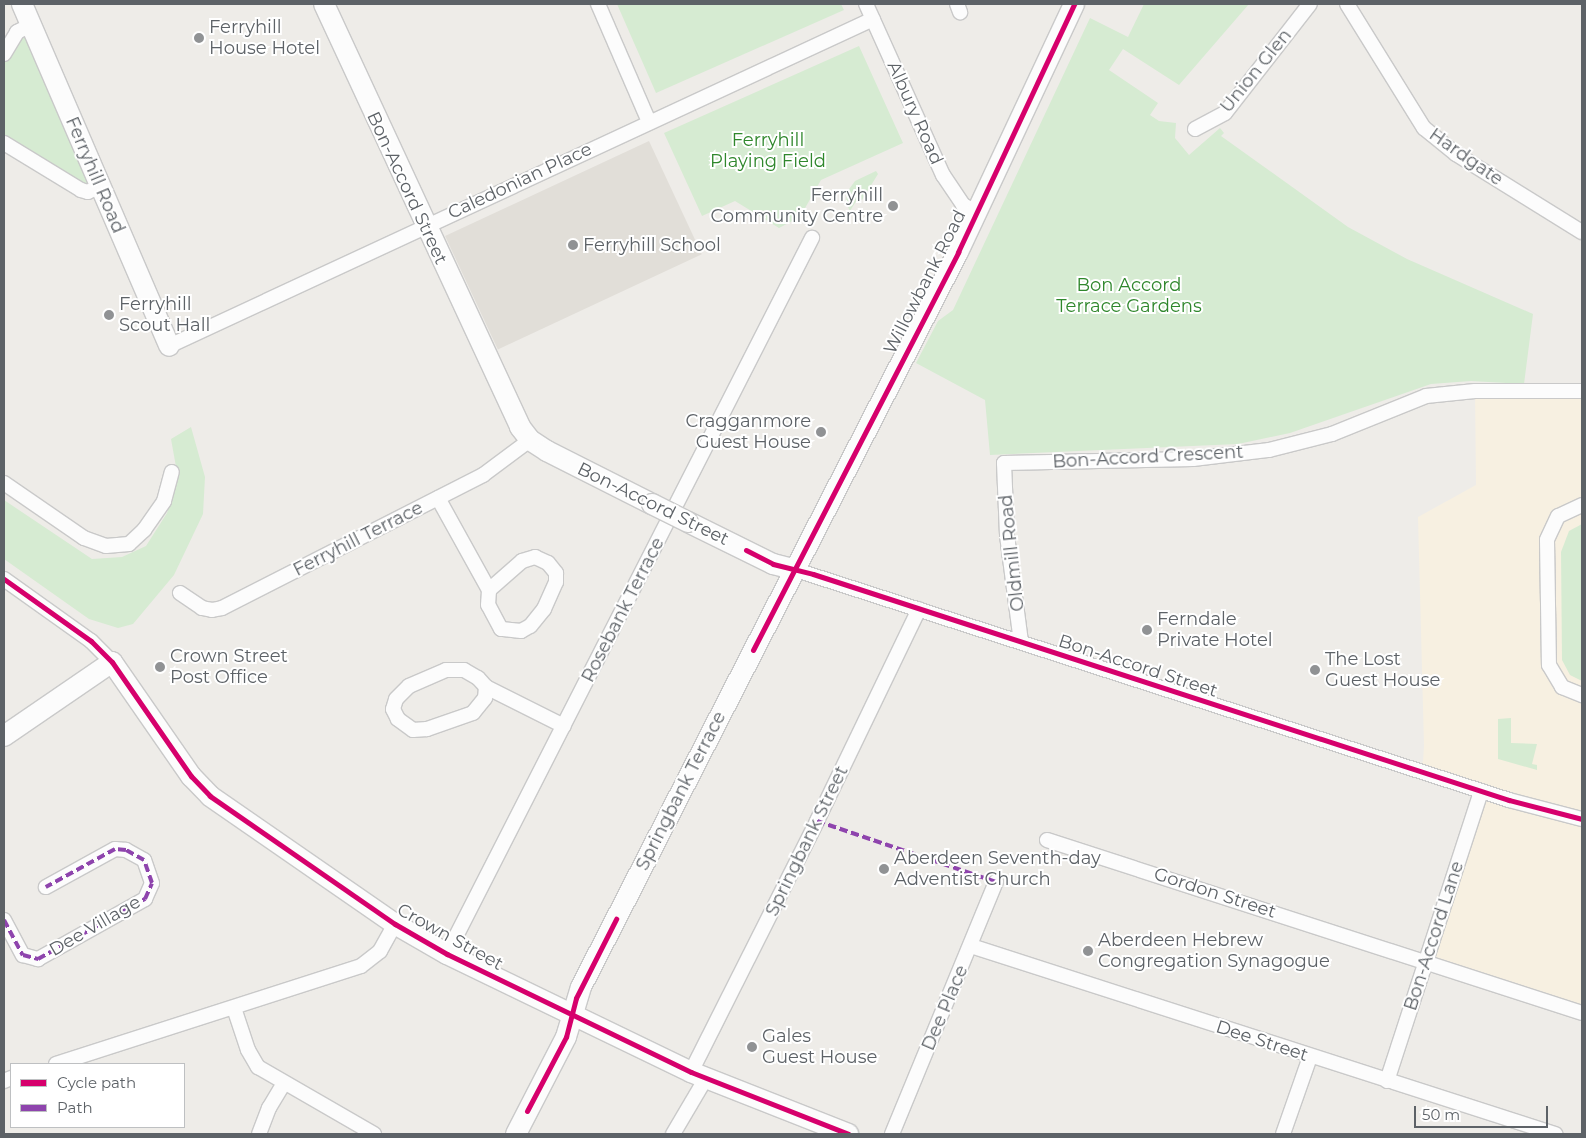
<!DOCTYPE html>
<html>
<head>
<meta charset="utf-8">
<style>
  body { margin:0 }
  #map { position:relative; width:1586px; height:1138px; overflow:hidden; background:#eeece8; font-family:Montserrat,sans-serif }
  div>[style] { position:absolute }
  .commercial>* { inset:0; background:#f7f0e1 }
  .education>* { inset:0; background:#e1ded8; transform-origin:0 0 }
  .green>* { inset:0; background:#d6ebd2 }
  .roads { filter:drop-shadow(1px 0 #c9c9c9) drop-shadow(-1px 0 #c9c9c9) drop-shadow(0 1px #c9c9c9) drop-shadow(0 -1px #c9c9c9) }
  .street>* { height:14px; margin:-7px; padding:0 7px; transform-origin:7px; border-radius:7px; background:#fcfcfc }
  .secondary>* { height:20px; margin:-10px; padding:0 10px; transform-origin:10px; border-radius:10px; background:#fcfcfc }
  .bridges { filter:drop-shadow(1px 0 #cacaca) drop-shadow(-1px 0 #cacaca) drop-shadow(0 1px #cacaca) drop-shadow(0 -1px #cacaca) }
  .secondary-bridge>* { height:20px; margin:-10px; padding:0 10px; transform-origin:10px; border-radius:10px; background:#fcfcfc }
  .quiet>* { height:4px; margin-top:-2px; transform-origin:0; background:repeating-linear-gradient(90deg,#8e44ad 0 8px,transparent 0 12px) }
  .cycleway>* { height:5px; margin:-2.5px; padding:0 2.5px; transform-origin:2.5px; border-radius:2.5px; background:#d6006c }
  .dots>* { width:14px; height:14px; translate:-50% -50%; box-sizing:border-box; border:2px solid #fff; border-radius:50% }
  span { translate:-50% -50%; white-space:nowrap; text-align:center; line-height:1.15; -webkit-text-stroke:4px #fff; paint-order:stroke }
  .poi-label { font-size:18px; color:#5d6267 }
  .left { translate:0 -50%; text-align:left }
  .right { translate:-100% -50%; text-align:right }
  .street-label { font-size:18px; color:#5d6267 }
  .park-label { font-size:18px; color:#2f872c }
  .frame { position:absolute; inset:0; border:5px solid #5d6267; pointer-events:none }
  .legend { position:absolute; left:10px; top:1063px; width:175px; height:65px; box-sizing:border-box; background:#fff; border:1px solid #bec0c2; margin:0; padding:6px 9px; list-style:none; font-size:15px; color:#5d6267 }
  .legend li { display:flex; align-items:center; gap:10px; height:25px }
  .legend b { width:25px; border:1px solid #bec0c2 }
  .scale { position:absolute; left:1414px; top:1106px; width:134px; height:22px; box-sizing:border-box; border:2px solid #5d6267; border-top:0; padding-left:6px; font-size:15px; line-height:18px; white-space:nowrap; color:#5d6267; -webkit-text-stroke:4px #fff; paint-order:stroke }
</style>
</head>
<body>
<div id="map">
  <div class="commercial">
    <i style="clip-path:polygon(1475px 391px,1582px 391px,1582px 1013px,1426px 961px,1481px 791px,1418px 770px,1423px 761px,1424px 746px,1418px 517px,1476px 485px)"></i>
  </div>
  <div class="education">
    <i style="left:649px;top:141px;width:125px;height:225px;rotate:65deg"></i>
  </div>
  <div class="green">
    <i style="clip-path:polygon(617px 4px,841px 4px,844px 10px,656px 93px)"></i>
    <i style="clip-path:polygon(1144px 4px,1249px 4px,1179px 85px,1123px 49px,1109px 70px,1158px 103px,1150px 115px,1159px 121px,1176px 123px,1175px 138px,1189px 155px,1220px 128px,1224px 133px,1221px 136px,1348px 227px,1407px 259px,1533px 314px,1524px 384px,1471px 381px,1431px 384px,1290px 433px,1238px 444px,990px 455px,985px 400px,916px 363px,938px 321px,953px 310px,1090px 18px,1128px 37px)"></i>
    <i style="clip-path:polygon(31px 25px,93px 189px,4px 143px,4px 54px)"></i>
    <i style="clip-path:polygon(859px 46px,903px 143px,821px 180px,800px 217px,779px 228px,735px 201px,702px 216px,664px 133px)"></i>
    <i style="clip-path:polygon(876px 171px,878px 174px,862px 200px,858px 198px,850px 211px,846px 203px,847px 192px,855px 181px)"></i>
    <i style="clip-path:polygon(191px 427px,205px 477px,203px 514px,174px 575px,133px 624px,118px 628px,89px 619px,4px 559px,4px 500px,92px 559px,122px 557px,146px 546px,167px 513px,178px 478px,171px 439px)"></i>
    <i style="clip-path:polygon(1582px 524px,1582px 681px,1570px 675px,1562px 660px,1561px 552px,1569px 531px)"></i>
    <i style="clip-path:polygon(1511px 718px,1511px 743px,1537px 744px,1532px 764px,1537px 765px,1537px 770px,1498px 759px,1498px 719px)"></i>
  </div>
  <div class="roads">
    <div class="street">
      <i style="left:598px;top:4px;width:129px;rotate:66.6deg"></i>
      <i style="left:866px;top:4px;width:188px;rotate:65.8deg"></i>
      <i style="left:943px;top:175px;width:36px;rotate:56deg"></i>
      <i style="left:963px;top:205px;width:15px;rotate:28deg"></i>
      <i style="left:957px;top:4px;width:9px;rotate:69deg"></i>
      <i style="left:1347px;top:4px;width:146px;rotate:58.2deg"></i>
      <i style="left:1424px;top:128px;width:41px;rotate:39.1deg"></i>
      <i style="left:1456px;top:154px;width:148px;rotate:31.8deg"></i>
      <i style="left:4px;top:54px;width:26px;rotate:-59deg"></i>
      <i style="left:17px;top:32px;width:16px;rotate:-27deg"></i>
      <i style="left:1195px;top:129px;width:34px;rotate:-28deg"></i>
      <i style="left:1225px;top:113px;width:138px;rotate:-52.1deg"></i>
      <i style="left:4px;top:143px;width:90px;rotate:31.4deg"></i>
      <i style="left:81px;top:190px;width:7px;rotate:16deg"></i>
      <i style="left:88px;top:192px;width:13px;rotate:-27deg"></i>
      <i style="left:169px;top:346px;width:776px;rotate:-24.91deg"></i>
      <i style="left:4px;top:483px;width:97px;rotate:34.5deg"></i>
      <i style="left:84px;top:538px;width:23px;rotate:20deg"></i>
      <i style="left:106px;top:546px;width:23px;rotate:-5deg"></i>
      <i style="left:129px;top:544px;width:21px;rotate:-43deg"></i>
      <i style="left:144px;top:530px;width:35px;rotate:-55deg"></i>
      <i style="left:164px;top:501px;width:30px;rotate:-75deg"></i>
      <i style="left:438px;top:498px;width:105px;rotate:61deg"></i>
      <i style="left:1582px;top:505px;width:26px;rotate:155deg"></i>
      <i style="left:1558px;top:516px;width:26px;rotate:115deg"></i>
      <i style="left:1547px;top:540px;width:125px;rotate:89.1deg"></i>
      <i style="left:1549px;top:665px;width:26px;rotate:59deg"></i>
      <i style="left:1562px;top:687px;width:22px;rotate:22deg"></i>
      <i style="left:535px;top:557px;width:14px;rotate:25deg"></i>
      <i style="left:548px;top:563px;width:13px;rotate:51deg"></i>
      <i style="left:556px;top:573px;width:9px;rotate:90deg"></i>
      <i style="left:556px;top:582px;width:30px;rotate:114deg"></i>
      <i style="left:544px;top:609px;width:22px;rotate:129deg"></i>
      <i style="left:530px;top:626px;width:10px;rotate:151deg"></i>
      <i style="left:521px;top:631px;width:20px;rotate:-174deg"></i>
      <i style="left:501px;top:629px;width:27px;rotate:-118deg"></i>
      <i style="left:488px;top:605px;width:15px;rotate:-86deg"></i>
      <i style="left:489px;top:590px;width:44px;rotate:-41.3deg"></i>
      <i style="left:522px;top:561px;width:14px;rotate:-17deg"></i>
      <i style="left:793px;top:569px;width:752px;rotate:17.88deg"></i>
      <i style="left:1509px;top:800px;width:75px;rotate:14.6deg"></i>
      <i style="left:4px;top:579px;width:107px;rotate:35.5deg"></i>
      <i style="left:91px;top:641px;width:30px;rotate:45deg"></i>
      <i style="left:180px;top:593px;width:27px;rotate:34deg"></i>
      <i style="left:202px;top:608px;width:10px;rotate:11deg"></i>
      <i style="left:212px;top:610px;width:10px;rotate:-11deg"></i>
      <i style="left:222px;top:608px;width:293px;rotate:-27deg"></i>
      <i style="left:483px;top:475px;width:59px;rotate:-36.7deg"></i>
      <i style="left:1021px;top:642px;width:108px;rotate:-97.5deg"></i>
      <i style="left:1007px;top:535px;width:72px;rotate:-92.4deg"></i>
      <i style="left:1004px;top:463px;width:189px;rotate:-1.2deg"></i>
      <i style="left:1193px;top:459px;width:77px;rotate:-6.8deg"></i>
      <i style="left:1269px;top:450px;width:65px;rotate:-14.3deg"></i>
      <i style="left:1332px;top:434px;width:101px;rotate:-22deg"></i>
      <i style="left:1426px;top:396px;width:49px;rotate:-5.8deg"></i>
      <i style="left:1475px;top:391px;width:107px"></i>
      <i style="left:446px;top:670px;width:18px"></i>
      <i style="left:464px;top:670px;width:16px;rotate:30deg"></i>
      <i style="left:478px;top:678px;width:12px;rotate:48deg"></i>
      <i style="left:486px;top:687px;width:11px;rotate:95deg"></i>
      <i style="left:485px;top:698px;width:19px;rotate:129deg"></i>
      <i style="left:473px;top:713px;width:49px;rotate:160.8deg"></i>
      <i style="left:427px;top:729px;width:14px;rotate:176deg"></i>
      <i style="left:413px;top:730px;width:19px;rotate:-144deg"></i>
      <i style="left:398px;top:719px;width:11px;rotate:-117deg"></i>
      <i style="left:393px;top:709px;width:10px;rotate:-73deg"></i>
      <i style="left:396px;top:699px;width:18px;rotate:-45deg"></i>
      <i style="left:409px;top:686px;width:40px;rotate:-23.4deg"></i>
      <i style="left:486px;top:687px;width:87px;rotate:26.6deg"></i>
      <i style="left:1047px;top:840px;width:562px;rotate:17.92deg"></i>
      <i style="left:4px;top:920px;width:40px;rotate:62deg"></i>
      <i style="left:23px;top:955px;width:16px;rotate:15deg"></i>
      <i style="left:38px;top:959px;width:123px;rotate:-29.3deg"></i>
      <i style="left:145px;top:899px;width:17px;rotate:-66deg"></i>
      <i style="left:152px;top:883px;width:24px;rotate:-109deg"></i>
      <i style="left:144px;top:860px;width:21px;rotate:-151deg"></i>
      <i style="left:126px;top:850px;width:11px;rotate:-175deg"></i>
      <i style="left:115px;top:849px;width:79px;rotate:151.2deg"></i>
      <i style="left:971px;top:946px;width:614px;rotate:17.84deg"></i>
      <i style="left:447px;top:954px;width:804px;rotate:-62.99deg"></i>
      <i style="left:234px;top:1008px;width:44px;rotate:71.6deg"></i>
      <i style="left:248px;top:1050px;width:20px;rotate:60deg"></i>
      <i style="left:258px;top:1067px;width:134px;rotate:30deg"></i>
      <i style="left:56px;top:1064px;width:320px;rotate:-17.8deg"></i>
      <i style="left:361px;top:966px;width:24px;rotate:-38deg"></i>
      <i style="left:380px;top:951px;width:31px;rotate:-61deg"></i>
      <i style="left:691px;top:1072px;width:281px;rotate:-63.3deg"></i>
      <i style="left:817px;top:821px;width:235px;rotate:-64.3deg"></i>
      <i style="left:4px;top:1081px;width:8px;rotate:-23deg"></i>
      <i style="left:1387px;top:1081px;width:305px;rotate:-72deg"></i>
      <i style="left:259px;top:1134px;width:28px;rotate:-69deg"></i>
      <i style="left:269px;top:1108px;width:29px;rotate:-59deg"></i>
      <i style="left:673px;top:1134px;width:65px;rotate:-59.5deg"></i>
      <i style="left:892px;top:1134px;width:273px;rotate:-67.6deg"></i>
      <i style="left:1283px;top:1134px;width:82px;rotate:-70.7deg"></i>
    </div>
    <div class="secondary">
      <i style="left:22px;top:4px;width:372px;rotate:66.7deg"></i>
      <i style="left:324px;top:4px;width:466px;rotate:65.1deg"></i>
      <i style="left:520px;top:427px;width:16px;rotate:52deg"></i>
      <i style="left:530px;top:440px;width:20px;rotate:33deg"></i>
      <i style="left:547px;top:451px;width:118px;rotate:26.8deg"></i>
      <i style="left:688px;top:522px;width:95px;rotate:26.3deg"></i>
      <i style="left:773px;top:564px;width:21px;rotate:14deg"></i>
      <i style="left:4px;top:736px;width:131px;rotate:-34.4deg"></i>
      <i style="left:112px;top:662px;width:139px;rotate:55.3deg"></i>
      <i style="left:191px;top:776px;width:28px;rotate:46deg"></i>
      <i style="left:210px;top:796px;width:225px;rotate:34.7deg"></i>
      <i style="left:395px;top:924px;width:60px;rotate:30deg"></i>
      <i style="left:447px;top:954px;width:271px;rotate:25.8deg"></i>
      <i style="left:691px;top:1072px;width:169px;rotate:21.5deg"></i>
      <i style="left:516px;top:1134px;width:109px;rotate:-62.7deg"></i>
      <i style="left:566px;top:1037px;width:52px;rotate:-73.3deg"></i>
      <i style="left:581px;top:987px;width:826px;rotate:-62.85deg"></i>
      <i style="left:958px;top:252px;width:274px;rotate:-64.9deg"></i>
    </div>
  </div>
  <div class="bridges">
    <div class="secondary-bridge">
      <i style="left:652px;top:504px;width:40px;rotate:26.6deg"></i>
    </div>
  </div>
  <div class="quiet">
    <i style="left:817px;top:821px;width:189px;rotate:18.8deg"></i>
    <i style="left:4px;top:920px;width:40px;rotate:62deg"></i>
    <i style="left:23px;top:955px;width:16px;rotate:15deg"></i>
    <i style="left:38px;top:959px;width:123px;rotate:-29.3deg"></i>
    <i style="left:145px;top:899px;width:17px;rotate:-66deg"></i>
    <i style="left:152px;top:883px;width:24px;rotate:-109deg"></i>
    <i style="left:144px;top:860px;width:21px;rotate:-151deg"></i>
    <i style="left:126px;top:850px;width:11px;rotate:-175deg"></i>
    <i style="left:115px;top:849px;width:79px;rotate:151.2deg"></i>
  </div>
  <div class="cycleway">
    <i style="left:746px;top:550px;width:30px;rotate:27deg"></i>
    <i style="left:773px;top:564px;width:41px;rotate:14deg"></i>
    <i style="left:813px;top:574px;width:732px;rotate:17.99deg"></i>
    <i style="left:1509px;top:800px;width:75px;rotate:14.6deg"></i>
    <i style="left:4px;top:579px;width:107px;rotate:35.5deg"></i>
    <i style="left:91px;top:641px;width:30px;rotate:45deg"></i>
    <i style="left:112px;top:662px;width:139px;rotate:55.3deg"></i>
    <i style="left:191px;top:776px;width:28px;rotate:46deg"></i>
    <i style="left:210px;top:796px;width:225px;rotate:34.7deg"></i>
    <i style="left:395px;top:924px;width:60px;rotate:30deg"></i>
    <i style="left:447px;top:954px;width:271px;rotate:25.8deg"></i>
    <i style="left:691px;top:1072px;width:169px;rotate:21.5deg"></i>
    <i style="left:753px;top:650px;width:448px;rotate:-62.7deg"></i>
    <i style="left:958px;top:252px;width:274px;rotate:-64.9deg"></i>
    <i style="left:527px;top:1111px;width:84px;rotate:-62.2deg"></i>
    <i style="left:566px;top:1037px;width:40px;rotate:-75.6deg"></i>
    <i style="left:576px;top:998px;width:89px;rotate:-63.1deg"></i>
  </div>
  <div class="dots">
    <i style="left:199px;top:38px;background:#909294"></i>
    <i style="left:893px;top:206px;background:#909294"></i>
    <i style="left:573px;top:245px;background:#909294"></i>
    <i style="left:109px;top:315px;background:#909294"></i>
    <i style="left:821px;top:432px;background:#909294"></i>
    <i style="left:1147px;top:630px;background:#909294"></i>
    <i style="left:160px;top:667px;background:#909294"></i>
    <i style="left:1315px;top:670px;background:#909294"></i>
    <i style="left:884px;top:869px;background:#909294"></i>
    <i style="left:1088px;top:951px;background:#909294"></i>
    <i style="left:752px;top:1047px;background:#909294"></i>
  </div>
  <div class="poi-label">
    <span class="left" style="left:209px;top:38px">Ferryhill<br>House Hotel</span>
    <span class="right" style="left:883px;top:206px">Ferryhill<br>Community Centre</span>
    <span class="left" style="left:583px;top:245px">Ferryhill School</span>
    <span class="left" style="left:119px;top:315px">Ferryhill<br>Scout Hall</span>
    <span class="right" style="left:811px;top:432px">Cragganmore<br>Guest House</span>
    <span class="left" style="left:1157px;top:630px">Ferndale<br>Private Hotel</span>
    <span class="left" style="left:170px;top:667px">Crown Street<br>Post Office</span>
    <span class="left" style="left:1325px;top:670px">The Lost<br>Guest House</span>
    <span class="left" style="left:894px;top:869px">Aberdeen Seventh-day<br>Adventist Church</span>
    <span class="left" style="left:1098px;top:951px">Aberdeen Hebrew<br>Congregation Synagogue</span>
    <span class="left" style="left:762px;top:1047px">Gales<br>Guest House</span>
  </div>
  <div class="street-label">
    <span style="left:1256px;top:71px;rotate:-51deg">Union Glen</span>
    <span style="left:915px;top:113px;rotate:66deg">Albury Road</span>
    <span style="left:1466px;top:157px;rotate:35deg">Hardgate</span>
    <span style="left:95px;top:175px;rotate:67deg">Ferryhill Road</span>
    <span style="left:520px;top:181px;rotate:-25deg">Caledonian Place</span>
    <span style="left:407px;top:188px;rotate:65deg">Bon-Accord Street</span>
    <span style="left:925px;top:282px;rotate:-63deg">Willowbank Road</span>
    <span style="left:1148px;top:457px;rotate:-3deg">Bon-Accord Crescent</span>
    <span style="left:653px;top:504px;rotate:26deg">Bon-Accord Street</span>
    <span style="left:358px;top:539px;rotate:-27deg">Ferryhill Terrace</span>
    <span style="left:1012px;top:553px;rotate:-96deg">Oldmill Road</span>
    <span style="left:623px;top:610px;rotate:-63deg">Rosebank Terrace</span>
    <span style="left:1138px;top:666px;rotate:18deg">Bon-Accord Street</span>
    <span style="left:681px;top:791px;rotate:-63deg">Springbank Terrace</span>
    <span style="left:807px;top:841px;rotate:-64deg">Springbank Street</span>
    <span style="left:1215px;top:893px;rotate:18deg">Gordon Street</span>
    <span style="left:95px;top:926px;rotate:-30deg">Dee Village</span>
    <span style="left:1434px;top:936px;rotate:-72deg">Bon-Accord Lane</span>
    <span style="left:450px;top:937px;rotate:29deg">Crown Street</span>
    <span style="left:945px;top:1008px;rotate:-67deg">Dee Place</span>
    <span style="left:1262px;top:1041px;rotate:18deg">Dee Street</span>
  </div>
  <div class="park-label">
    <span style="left:768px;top:151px">Ferryhill<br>Playing Field</span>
    <span style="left:1129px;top:296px">Bon Accord<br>Terrace Gardens</span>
  </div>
  <div class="frame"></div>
  <ul class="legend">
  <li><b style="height:6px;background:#d6006c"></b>Cycle path</li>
  <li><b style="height:6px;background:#8e44ad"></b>Path</li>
  </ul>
  <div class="scale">50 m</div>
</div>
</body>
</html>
